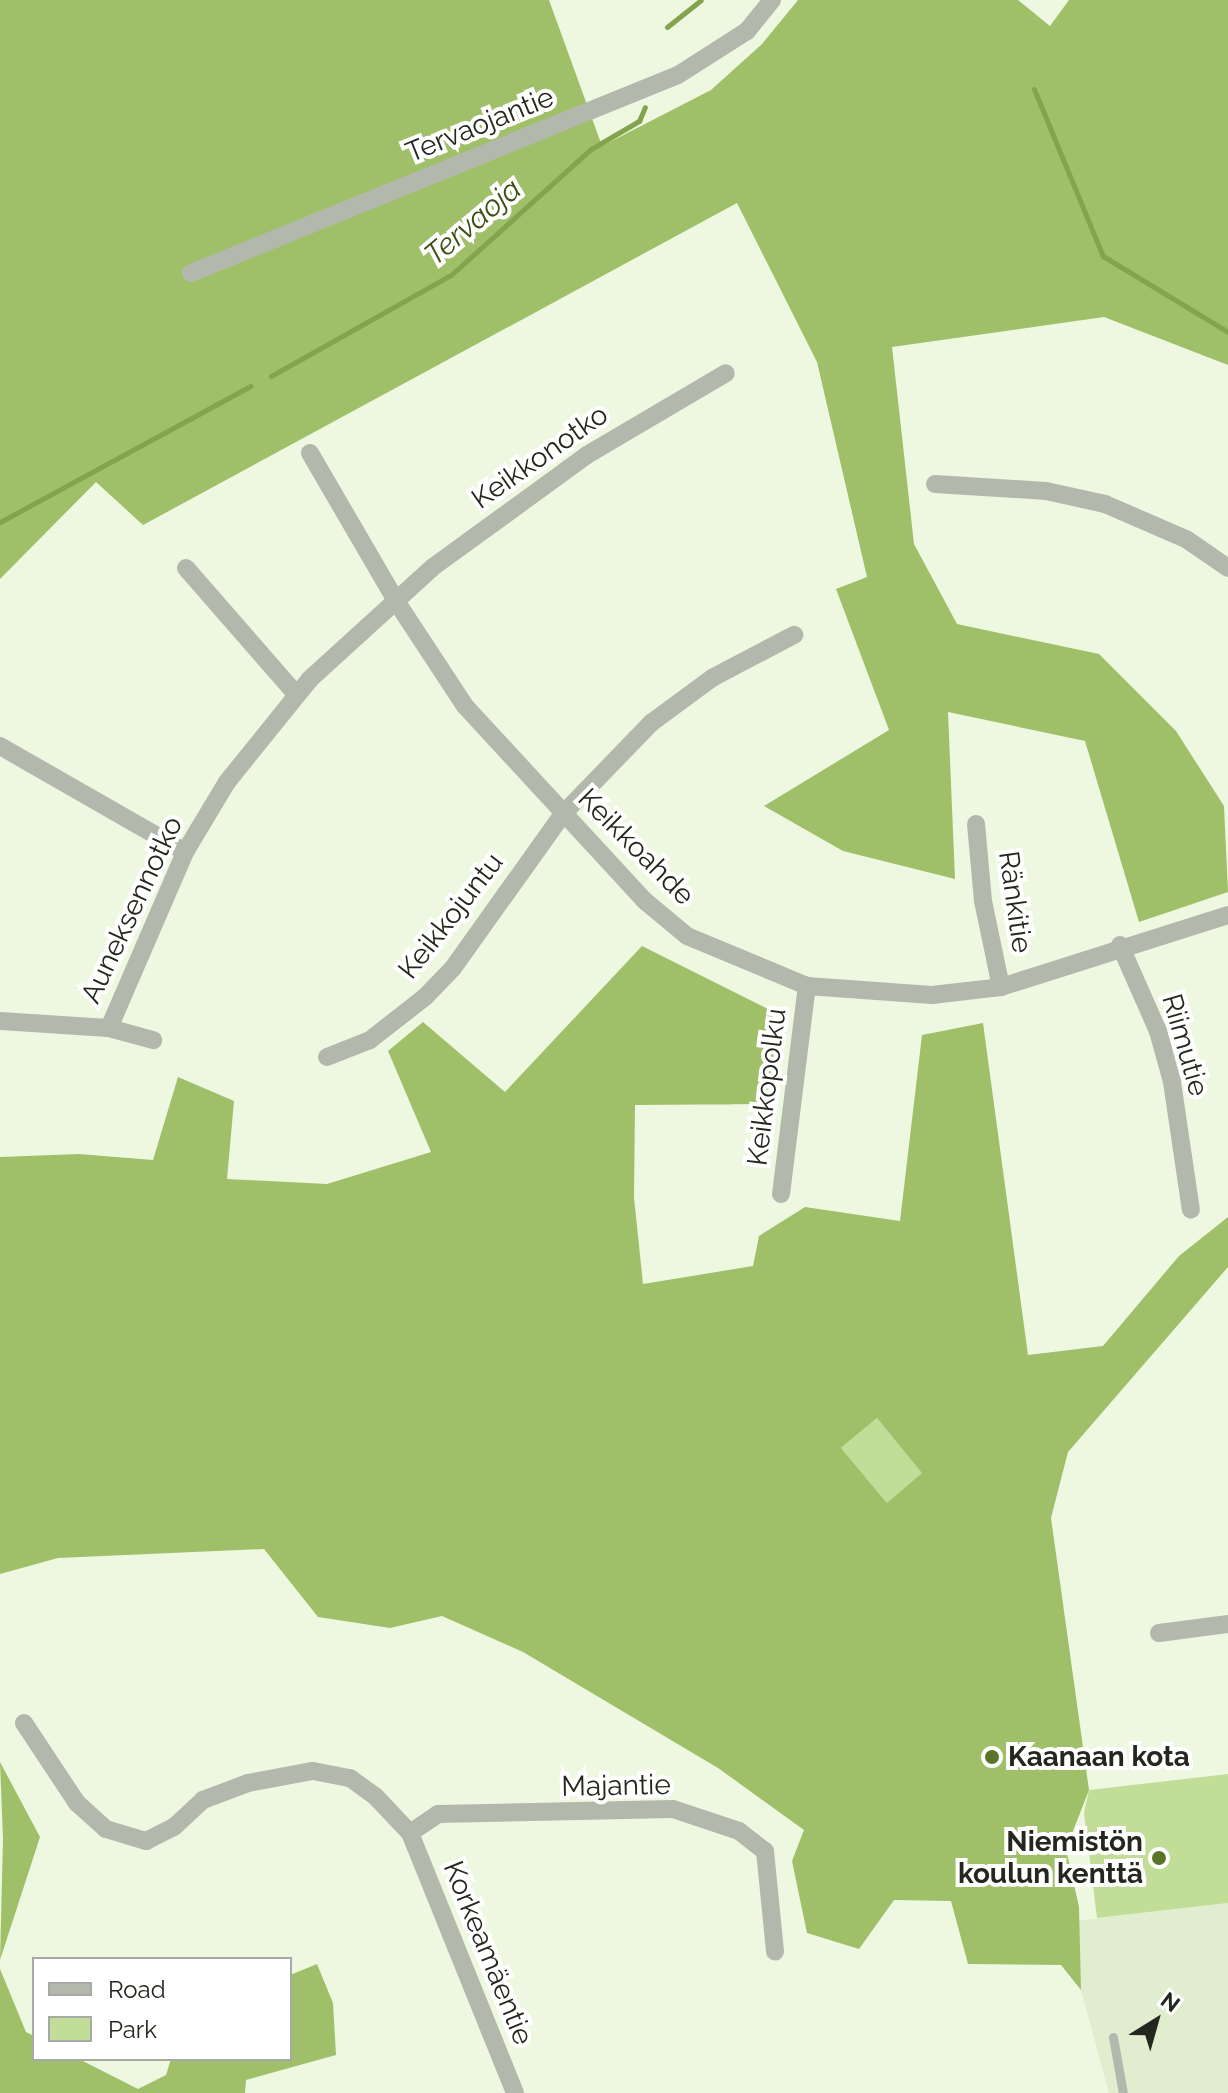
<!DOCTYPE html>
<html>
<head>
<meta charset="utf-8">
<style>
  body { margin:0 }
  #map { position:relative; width:1228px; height:2093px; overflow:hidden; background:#eef8e0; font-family:Raleway,sans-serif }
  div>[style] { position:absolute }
  .built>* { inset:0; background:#e0edce }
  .green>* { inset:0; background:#c1dd97; transform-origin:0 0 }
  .forest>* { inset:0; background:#9fc069 }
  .stream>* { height:5px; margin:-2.5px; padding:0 2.5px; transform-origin:2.5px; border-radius:2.5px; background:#83a34c }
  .lane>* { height:9px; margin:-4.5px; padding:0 4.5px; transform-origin:4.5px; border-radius:4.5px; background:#b3b8ad }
  .street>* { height:18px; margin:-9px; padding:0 9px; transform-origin:9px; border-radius:9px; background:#b3b8ad }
  .dots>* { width:22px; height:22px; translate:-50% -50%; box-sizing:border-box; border:4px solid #fff; border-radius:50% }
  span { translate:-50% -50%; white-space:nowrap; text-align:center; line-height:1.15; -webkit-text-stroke:8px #fff; paint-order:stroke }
  .street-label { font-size:28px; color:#23271e }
  .poi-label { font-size:28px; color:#23271e; font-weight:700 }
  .left { translate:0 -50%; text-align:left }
  .right { translate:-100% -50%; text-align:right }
  .water-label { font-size:30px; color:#3b4f10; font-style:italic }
  .legend { position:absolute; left:32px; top:1957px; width:260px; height:104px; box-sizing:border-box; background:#fff; border:2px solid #a7a9a5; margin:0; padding:10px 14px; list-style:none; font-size:24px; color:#23271e }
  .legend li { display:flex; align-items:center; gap:16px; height:40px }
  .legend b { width:40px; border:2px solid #a7a9a5 }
  .north { position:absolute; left:1116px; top:1981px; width:80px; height:80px; -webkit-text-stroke:6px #fff; paint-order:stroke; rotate:37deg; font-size:22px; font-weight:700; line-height:32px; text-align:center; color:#23271e }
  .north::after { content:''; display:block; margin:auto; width:28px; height:36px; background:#23271e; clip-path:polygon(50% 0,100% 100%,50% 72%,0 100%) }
</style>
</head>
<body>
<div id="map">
  <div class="built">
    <i style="clip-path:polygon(1228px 1903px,1228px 2093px,1109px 2093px,1081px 1990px,1076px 1921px)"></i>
  </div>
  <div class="green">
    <i style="left:877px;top:1418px;width:72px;height:47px;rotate:50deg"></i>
    <i style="clip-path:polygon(1228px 1774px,1228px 1903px,1097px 1918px,1084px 1813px,1089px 1790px)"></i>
  </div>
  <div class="forest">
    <i style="clip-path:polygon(0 0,549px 0,602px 146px,711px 90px,762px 44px,798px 0,1018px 0,1050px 26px,1069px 0,1228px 0,1228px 365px,1104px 317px,892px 347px,914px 544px,957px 624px,1099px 654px,1176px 731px,1224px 806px,1228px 892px,1139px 922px,1085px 741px,948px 712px,955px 879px,843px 851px,764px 806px,889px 730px,836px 589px,867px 577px,817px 362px,737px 203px,143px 525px,96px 482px,0 579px)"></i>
    <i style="clip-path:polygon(evenodd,642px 946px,770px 1010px,778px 1031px,765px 1104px,635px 1105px,634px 1197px,643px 1284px,753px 1266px,759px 1236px,805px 1207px,900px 1221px,922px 1035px,983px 1023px,1028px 1355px,1103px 1346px,1179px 1256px,1228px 1217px,1228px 1267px,1068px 1452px,1051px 1518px,1089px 1790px,1066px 1849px,1079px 1907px,1081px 1990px,1061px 1965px,968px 1964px,951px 1901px,894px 1900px,859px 1949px,807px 1933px,792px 1861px,804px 1830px,718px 1768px,523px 1652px,442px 1616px,390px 1628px,318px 1617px,264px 1549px,58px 1558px,0 1574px,0 1157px,79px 1154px,153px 1160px,178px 1077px,234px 1101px,227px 1179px,327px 1184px,431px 1152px,388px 1051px,423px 1022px,505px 1092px,642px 946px,877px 1418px,922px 1473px,887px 1503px,841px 1448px,877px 1418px)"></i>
    <i style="clip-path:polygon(0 1762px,40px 1837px,0 1960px,3px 1839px)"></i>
    <i style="clip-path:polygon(317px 1964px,333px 2003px,336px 2055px,246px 2080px,245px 2093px,0 2093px,0 1969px,26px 2032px,34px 2036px,34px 2059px,79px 2059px,138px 2089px,166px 2075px,171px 2059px,290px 2059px,290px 1975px)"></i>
  </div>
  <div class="stream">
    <i style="left:667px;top:27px;width:43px;rotate:-38.5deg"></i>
    <i style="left:1034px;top:89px;width:181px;rotate:67.6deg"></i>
    <i style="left:1103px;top:256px;width:146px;rotate:31.3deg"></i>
    <i style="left:271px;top:376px;width:206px;rotate:-29.3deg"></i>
    <i style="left:451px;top:275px;width:188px;rotate:-42deg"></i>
    <i style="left:591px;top:149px;width:56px;rotate:-30.3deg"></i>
    <i style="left:639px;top:121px;width:15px;rotate:-67deg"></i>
    <i style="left:0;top:522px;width:285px;rotate:-28.5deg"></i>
  </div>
  <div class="lane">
    <i style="left:1113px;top:2037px;width:57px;rotate:79.9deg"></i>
  </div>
  <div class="street">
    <i style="left:191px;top:273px;width:526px;rotate:-22.13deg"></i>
    <i style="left:678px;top:75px;width:82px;rotate:-32.5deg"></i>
    <i style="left:747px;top:31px;width:40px;rotate:-51deg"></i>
    <i style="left:310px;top:453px;width:171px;rotate:59.8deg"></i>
    <i style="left:396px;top:601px;width:126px;rotate:56.7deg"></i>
    <i style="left:465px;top:706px;width:265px;rotate:47.3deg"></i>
    <i style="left:645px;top:901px;width:55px;rotate:39.8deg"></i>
    <i style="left:687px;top:936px;width:130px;rotate:22.6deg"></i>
    <i style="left:807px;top:986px;width:125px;rotate:4.1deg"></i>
    <i style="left:932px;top:995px;width:69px;rotate:-6.6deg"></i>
    <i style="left:1001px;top:987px;width:238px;rotate:-17.6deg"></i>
    <i style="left:935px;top:484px;width:111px;rotate:3.6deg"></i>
    <i style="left:1046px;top:491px;width:60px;rotate:12.4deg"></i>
    <i style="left:1105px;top:504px;width:88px;rotate:23.4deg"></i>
    <i style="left:1186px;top:539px;width:51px;rotate:34.6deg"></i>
    <i style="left:186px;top:568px;width:167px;rotate:48.9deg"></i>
    <i style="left:0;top:746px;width:213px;rotate:29.8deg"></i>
    <i style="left:976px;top:824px;width:77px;rotate:84.8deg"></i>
    <i style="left:983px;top:901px;width:88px;rotate:78.2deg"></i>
    <i style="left:1120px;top:945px;width:94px;rotate:66.2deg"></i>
    <i style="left:1158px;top:1031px;width:53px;rotate:74.6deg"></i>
    <i style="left:1172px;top:1082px;width:129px;rotate:81.6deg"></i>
    <i style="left:0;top:1021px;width:109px;rotate:3.7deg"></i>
    <i style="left:109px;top:1028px;width:46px;rotate:15.3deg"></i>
    <i style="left:109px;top:1028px;width:192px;rotate:-66.6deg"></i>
    <i style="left:185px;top:852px;width:82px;rotate:-59deg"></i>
    <i style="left:227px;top:782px;width:132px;rotate:-51.1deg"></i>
    <i style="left:310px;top:679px;width:166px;rotate:-42.3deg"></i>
    <i style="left:433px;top:567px;width:190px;rotate:-36deg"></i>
    <i style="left:587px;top:455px;width:161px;rotate:-30.5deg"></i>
    <i style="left:327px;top:1057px;width:46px;rotate:-21.6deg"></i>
    <i style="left:370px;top:1040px;width:70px;rotate:-38deg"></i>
    <i style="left:425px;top:997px;width:40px;rotate:-46deg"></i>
    <i style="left:453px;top:968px;width:188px;rotate:-54.5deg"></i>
    <i style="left:562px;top:815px;width:128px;rotate:-45.9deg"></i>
    <i style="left:651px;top:723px;width:76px;rotate:-36.4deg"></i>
    <i style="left:712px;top:678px;width:93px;rotate:-27.7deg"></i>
    <i style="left:781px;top:1194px;width:210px;rotate:-82.9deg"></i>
    <i style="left:1159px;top:1633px;width:70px;rotate:-7.4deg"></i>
    <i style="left:24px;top:1723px;width:96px;rotate:56.5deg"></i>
    <i style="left:77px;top:1803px;width:39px;rotate:42deg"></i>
    <i style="left:106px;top:1829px;width:42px;rotate:16.7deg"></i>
    <i style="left:146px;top:1841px;width:31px;rotate:-27deg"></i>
    <i style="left:174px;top:1827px;width:40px;rotate:-43deg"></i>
    <i style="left:203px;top:1800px;width:48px;rotate:-20.7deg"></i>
    <i style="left:248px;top:1783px;width:66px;rotate:-10.5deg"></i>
    <i style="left:313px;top:1771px;width:38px;rotate:11deg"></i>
    <i style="left:350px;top:1778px;width:31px;rotate:36deg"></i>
    <i style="left:375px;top:1796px;width:51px;rotate:46.6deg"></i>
    <i style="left:410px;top:1833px;width:280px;rotate:68deg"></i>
    <i style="left:410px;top:1833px;width:34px;rotate:-34deg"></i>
    <i style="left:438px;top:1814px;width:235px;rotate:-1.2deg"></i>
    <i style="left:673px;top:1809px;width:70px;rotate:18.4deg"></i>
    <i style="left:739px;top:1831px;width:33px;rotate:38deg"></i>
    <i style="left:765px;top:1851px;width:101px;rotate:84.3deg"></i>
  </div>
  <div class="dots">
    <i style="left:992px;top:1757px;background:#5b7528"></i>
    <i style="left:1159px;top:1858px;background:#5b7528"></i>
  </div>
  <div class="street-label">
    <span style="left:480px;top:125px;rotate:-22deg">Tervaojantie</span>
    <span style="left:540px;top:457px;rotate:-35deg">Keikkonotko</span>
    <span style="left:636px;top:847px;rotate:45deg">Keikkoahde</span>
    <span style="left:1015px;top:902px;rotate:82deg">Ränkitie</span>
    <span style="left:132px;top:910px;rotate:-65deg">Auneksennotko</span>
    <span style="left:451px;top:916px;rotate:-52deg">Keikkojuntu</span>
    <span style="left:1185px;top:1045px;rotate:74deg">Riimutie</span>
    <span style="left:767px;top:1087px;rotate:-83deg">Keikkopolku</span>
    <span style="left:616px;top:1786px;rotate:-1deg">Majantie</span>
    <span style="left:488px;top:1953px;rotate:68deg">Korkeamäentie</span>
  </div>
  <div class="poi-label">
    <span class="left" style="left:1008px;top:1757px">Kaanaan kota</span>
    <span class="right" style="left:1143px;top:1858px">Niemistön<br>koulun kenttä</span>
  </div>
  <div class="water-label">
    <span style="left:473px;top:222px;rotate:-40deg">Tervaoja</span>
  </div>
  <ul class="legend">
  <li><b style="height:10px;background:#b3b8ad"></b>Road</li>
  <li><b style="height:22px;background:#c1dd97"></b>Park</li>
  </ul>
  <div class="north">N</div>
</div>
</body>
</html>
